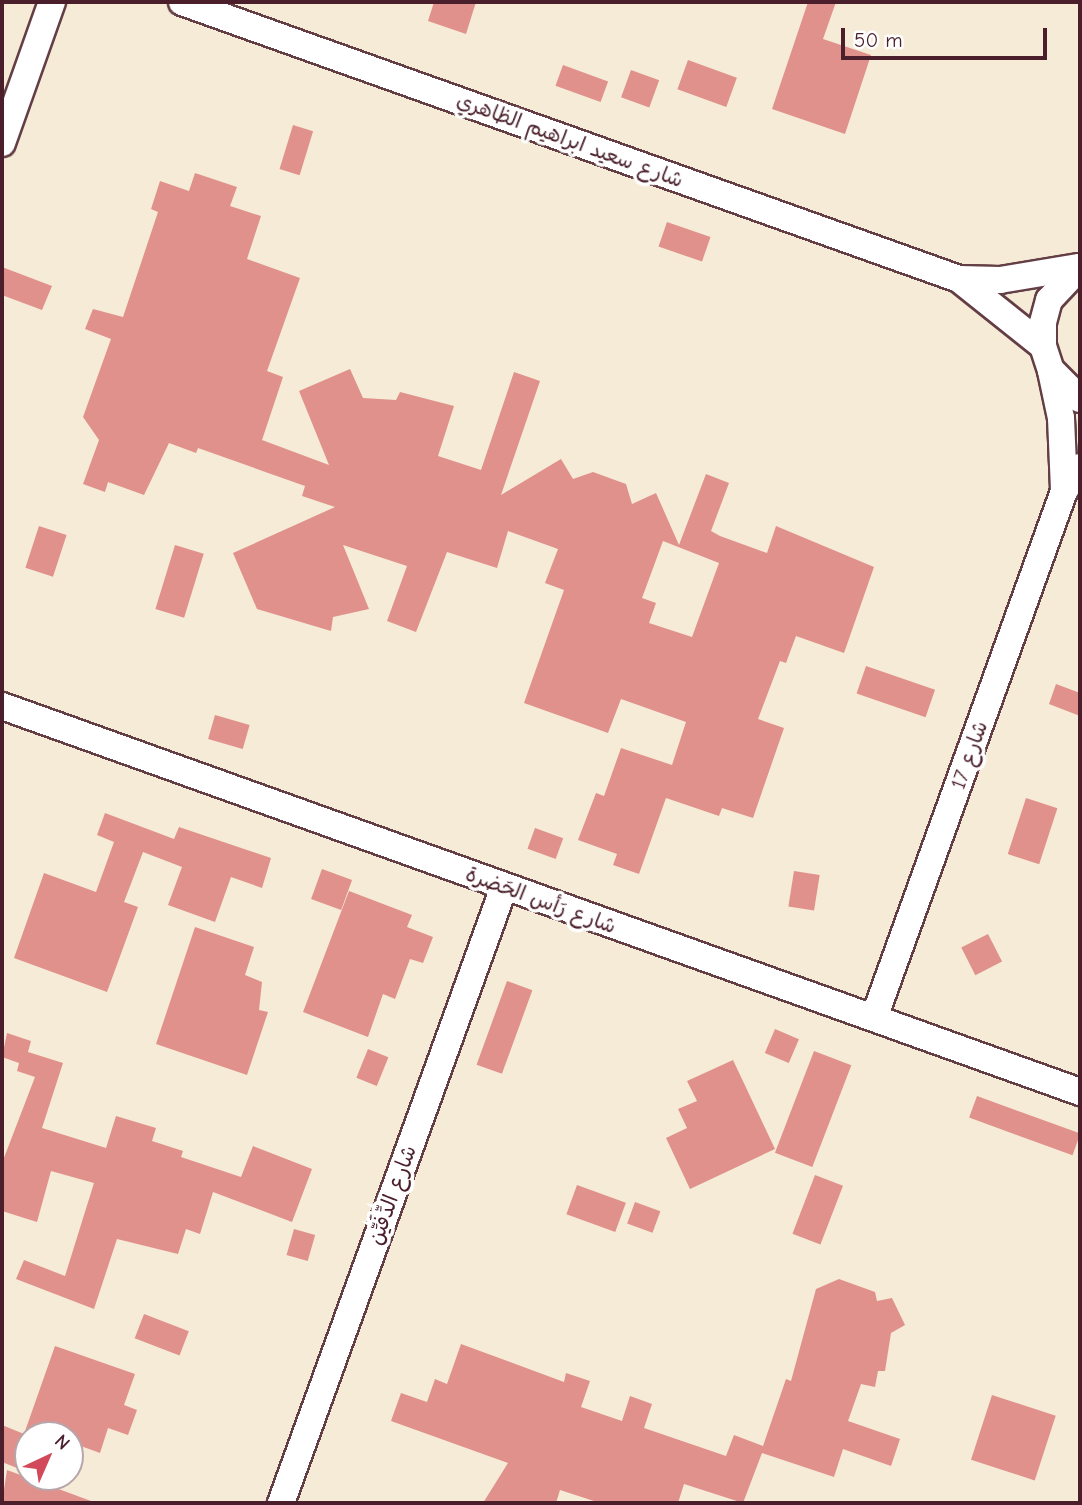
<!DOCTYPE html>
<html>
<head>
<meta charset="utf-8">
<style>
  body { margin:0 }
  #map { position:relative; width:1082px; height:1505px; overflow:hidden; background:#f5ebd7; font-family:"Comic Neue","Playpen Sans Arabic",sans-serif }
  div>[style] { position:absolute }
  .building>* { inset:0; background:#e1918c; transform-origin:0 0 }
  .roads { filter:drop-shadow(2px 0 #643e45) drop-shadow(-2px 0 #643e45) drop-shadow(0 2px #643e45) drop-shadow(0 -2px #643e45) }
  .street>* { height:26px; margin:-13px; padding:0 13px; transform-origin:13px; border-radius:13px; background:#fff }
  span { translate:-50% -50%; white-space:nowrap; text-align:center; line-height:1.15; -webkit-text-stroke:7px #fff; paint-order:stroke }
  .street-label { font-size:21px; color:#4a1f2b }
  .frame { position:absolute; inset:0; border:4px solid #4a1f2b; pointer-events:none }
  .north { position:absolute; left:14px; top:1421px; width:70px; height:70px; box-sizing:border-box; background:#fff; border:2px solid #b7a5aa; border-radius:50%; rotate:44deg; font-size:19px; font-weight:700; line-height:28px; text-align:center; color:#4a1f2b }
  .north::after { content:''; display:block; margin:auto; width:24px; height:32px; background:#d1495b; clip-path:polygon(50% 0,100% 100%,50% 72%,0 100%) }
  .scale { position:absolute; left:841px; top:28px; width:206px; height:32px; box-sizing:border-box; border:4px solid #4a1f2b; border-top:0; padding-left:9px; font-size:21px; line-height:24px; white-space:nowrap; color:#4a1f2b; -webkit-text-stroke:5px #fff; paint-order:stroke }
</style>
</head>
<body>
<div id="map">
  <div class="building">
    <i style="clip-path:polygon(434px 2px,476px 2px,466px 34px,428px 21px)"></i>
    <i style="clip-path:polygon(808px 2px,836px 2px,823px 39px,871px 55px,845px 134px,772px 109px)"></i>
    <i style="left:688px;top:60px;width:52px;height:31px;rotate:20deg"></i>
    <i style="left:563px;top:65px;width:48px;height:22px;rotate:20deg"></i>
    <i style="left:631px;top:70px;width:30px;height:29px;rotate:20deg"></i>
    <i style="left:293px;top:125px;width:21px;height:46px;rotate:17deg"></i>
    <i style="clip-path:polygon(evenodd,195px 173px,237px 187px,230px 206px,261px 216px,247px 259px,300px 278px,267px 371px,283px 377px,262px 440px,329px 465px,299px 391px,350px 369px,363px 398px,396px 400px,400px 392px,454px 406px,438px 456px,481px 470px,514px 372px,540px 381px,501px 495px,561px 459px,573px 479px,593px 472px,626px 484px,632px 504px,656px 493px,679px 545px,706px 474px,729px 483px,711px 531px,720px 536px,767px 553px,776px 526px,874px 567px,844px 653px,796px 636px,786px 663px,780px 661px,758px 719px,784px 728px,753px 818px,722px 808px,719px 816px,666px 798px,639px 874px,613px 865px,617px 854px,578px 840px,596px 793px,604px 796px,621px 748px,672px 765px,686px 722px,621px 699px,608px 733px,524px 703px,564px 590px,545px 583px,558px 549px,508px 531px,497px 568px,447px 552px,416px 632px,387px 621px,407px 566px,343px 545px,369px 609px,333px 617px,331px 631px,257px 609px,233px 553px,335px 507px,302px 496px,305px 486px,198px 448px,196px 453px,169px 443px,144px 495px,108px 482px,105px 492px,83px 484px,99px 440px,83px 417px,111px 339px,85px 329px,93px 309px,123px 317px,158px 212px,151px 209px,160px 181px,189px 191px,195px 173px,663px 541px,719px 563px,692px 637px,649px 623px,656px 603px,642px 598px,663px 541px)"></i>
    <i style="left:667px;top:222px;width:46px;height:26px;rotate:19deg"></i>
    <i style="clip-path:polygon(2px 267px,52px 286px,42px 310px,2px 295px)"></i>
    <i style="left:39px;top:526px;width:29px;height:44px;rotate:18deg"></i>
    <i style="left:175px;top:545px;width:30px;height:67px;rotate:17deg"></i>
    <i style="left:866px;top:666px;width:73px;height:29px;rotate:19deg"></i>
    <i style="clip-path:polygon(1056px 684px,1080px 693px,1080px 716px,1049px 704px)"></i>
    <i style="left:215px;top:715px;width:36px;height:25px;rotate:16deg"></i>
    <i style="left:1026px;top:798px;width:33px;height:59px;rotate:18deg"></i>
    <i style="clip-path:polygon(105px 813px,174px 839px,179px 827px,271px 858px,262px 888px,231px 877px,215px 922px,168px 905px,182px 867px,143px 852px,124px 902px,138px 907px,107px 992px,14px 958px,44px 873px,96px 892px,114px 842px,97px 835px)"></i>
    <i style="left:535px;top:828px;width:30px;height:22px;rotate:20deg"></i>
    <i style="left:322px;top:869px;width:32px;height:32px;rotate:20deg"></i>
    <i style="left:794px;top:871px;width:26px;height:36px;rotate:9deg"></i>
    <i style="clip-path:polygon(349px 891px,412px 915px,407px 927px,433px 937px,423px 963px,410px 959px,395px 999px,383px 994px,368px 1037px,303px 1012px)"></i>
    <i style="clip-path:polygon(195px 927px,254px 947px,245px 975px,262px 982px,259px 1010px,268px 1012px,247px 1075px,156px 1044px)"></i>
    <i style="left:988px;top:934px;width:31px;height:30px;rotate:63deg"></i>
    <i style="left:507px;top:981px;width:27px;height:89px;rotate:20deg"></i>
    <i style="left:775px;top:1029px;width:26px;height:26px;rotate:23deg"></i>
    <i style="clip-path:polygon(7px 1033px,31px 1041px,28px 1052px,63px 1063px,42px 1128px,106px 1148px,116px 1116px,156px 1128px,152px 1141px,183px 1151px,181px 1157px,241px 1177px,253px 1146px,312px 1169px,292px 1222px,213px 1192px,200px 1234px,186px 1229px,178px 1254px,117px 1239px,94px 1309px,16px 1279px,24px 1260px,65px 1276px,94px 1183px,51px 1171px,37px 1222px,2px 1211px,2px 1163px,35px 1077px,17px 1071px,19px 1063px,2px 1057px)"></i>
    <i style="left:368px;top:1049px;width:22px;height:31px;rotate:22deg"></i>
    <i style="left:814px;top:1051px;width:40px;height:109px;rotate:21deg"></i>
    <i style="clip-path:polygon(733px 1060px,775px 1149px,690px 1189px,666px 1138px,687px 1128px,678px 1109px,697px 1101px,687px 1081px)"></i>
    <i style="left:977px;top:1096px;width:110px;height:23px;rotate:20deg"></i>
    <i style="left:815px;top:1175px;width:30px;height:63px;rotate:21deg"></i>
    <i style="left:577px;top:1185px;width:52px;height:31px;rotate:20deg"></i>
    <i style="left:635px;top:1202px;width:27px;height:23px;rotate:20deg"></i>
    <i style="left:294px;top:1229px;width:22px;height:27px;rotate:16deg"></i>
    <i style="clip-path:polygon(839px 1279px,875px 1292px,877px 1301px,892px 1298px,905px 1325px,891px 1333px,885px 1371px,878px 1371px,875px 1387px,861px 1384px,848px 1421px,900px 1439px,891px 1466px,843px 1449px,834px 1477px,762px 1453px,743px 1503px,684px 1484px,678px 1503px,600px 1503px,560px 1490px,556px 1503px,483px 1503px,508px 1463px,391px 1421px,401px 1393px,427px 1402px,435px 1379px,447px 1384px,461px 1344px,564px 1382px,566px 1373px,590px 1381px,581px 1407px,622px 1421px,630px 1396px,652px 1404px,644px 1428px,726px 1456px,734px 1435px,763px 1446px,786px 1379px,791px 1381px,816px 1289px)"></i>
    <i style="left:144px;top:1314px;width:48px;height:26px;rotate:21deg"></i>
    <i style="clip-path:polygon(55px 1346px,135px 1374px,124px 1405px,137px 1410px,128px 1435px,108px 1428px,100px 1453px,70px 1442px,70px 1435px,26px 1435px,28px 1455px,22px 1470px,2px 1462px,2px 1425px,24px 1434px)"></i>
    <i style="left:992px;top:1395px;width:67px;height:68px;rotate:18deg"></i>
    <i style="clip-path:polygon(7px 1470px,91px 1501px,90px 1503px,2px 1503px)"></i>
  </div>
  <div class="roads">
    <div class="street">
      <i style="left:182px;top:2px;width:825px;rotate:19.62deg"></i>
      <i style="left:959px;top:279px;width:107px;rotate:38.6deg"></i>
      <i style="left:2px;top:143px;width:150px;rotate:-70.5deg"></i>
      <i style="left:1080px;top:267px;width:45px;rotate:133.2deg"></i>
      <i style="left:1049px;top:300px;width:24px;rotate:105deg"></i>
      <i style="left:1043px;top:323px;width:23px;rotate:90deg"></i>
      <i style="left:1043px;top:346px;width:25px;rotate:72deg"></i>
      <i style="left:1051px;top:370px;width:41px;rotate:45deg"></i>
      <i style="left:959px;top:279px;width:41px;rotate:1.4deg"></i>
      <i style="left:1000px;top:280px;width:79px;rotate:-9.5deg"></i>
      <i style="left:1051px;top:371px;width:48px;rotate:78deg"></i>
      <i style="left:1061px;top:418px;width:73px;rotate:87.6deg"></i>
      <i style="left:2px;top:706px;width:1145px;rotate:19.7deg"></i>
      <i style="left:874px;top:1018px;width:560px;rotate:-70.17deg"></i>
      <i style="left:1064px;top:491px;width:29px;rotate:-56deg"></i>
      <i style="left:281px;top:1503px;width:655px;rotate:-70.1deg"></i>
    </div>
  </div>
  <div class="street-label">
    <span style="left:570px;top:140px;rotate:20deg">شارع سعيد ابراهيم الظاهري</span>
    <span style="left:969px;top:755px;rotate:-70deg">شارع 17</span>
    <span style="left:541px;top:900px;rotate:20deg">شارع رَأس الحَضرة</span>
    <span style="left:392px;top:1195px;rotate:-70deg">شارع الدِّفَيِّن</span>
  </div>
  <div class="frame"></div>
  <div class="north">N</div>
  <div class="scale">50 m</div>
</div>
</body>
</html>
